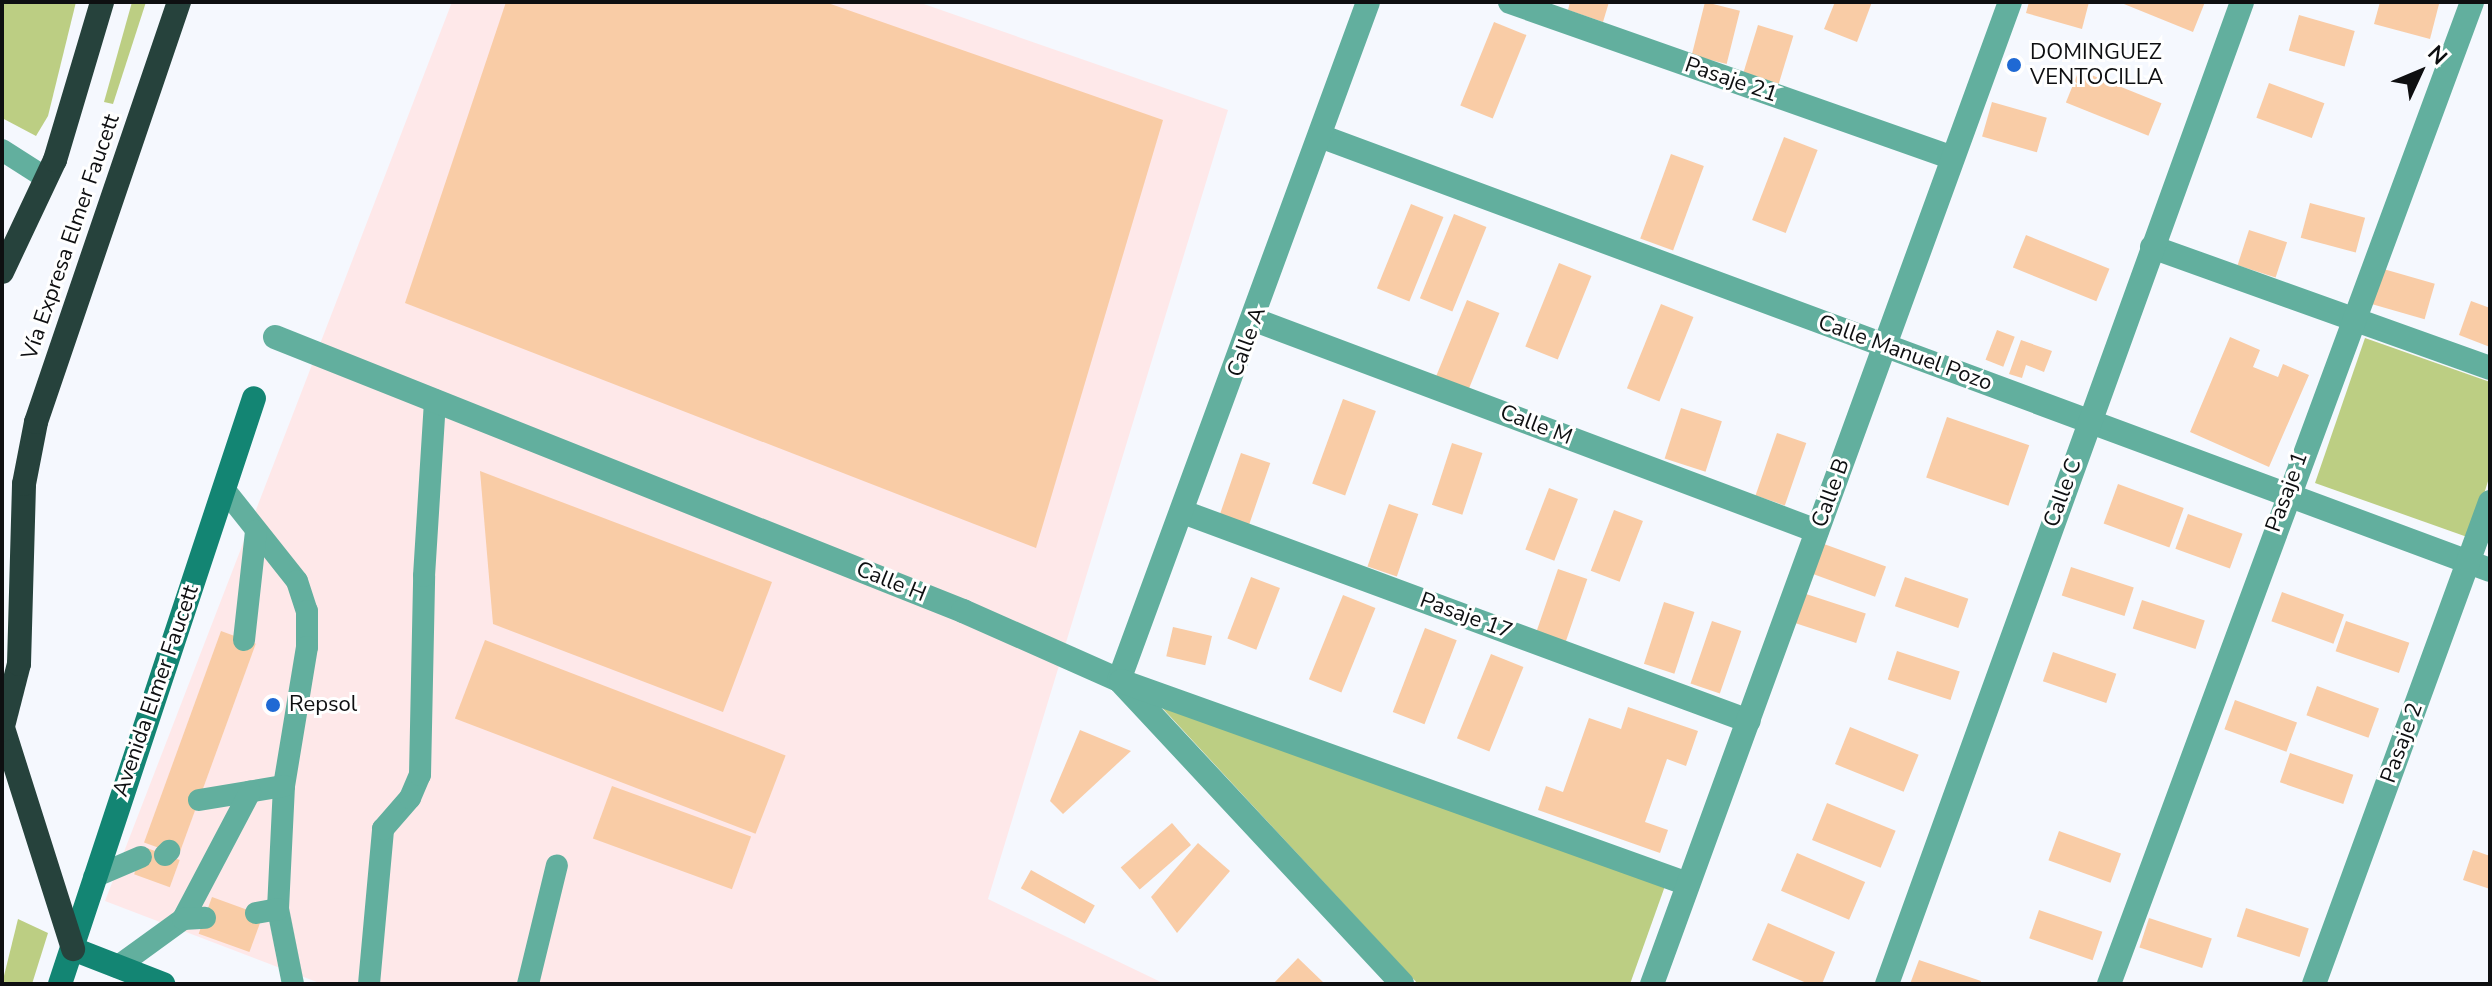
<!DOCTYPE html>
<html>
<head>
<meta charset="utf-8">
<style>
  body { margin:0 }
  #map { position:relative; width:2492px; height:986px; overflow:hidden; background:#f5f8fe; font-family:"Nunito Sans",sans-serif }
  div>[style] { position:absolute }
  .industrial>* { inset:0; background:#fee8e9 }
  .green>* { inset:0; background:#bcce83 }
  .building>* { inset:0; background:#f9cca6; transform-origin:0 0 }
  .lane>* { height:22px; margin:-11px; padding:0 11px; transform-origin:11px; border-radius:11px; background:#62af9e }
  .street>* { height:24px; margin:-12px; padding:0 12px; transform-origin:12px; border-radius:12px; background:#62af9e }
  .secondary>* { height:24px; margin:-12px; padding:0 12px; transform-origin:12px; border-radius:12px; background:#138573 }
  .highway>* { height:24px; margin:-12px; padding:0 12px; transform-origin:12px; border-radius:12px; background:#26423c }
  .dots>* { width:22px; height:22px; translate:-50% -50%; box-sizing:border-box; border:4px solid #fff; border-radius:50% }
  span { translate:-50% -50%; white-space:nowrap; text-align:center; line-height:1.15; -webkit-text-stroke:6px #fff; paint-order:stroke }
  .poi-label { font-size:22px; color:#0e0f11 }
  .left { translate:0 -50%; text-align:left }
  .street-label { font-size:22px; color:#0e0f11 }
  .frame { position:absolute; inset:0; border:4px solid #0e0f11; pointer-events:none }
  .north { position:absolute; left:2380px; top:32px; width:80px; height:80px; -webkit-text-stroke:6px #fff; paint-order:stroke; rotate:46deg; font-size:22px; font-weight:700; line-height:32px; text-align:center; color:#0e0f11 }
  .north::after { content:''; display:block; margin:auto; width:28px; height:36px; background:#0e0f11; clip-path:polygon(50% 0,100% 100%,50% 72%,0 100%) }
</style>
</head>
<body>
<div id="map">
  <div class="industrial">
    <i style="clip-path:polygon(452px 2px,918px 2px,1228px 110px,988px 899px,1165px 984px,322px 984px,105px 901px)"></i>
  </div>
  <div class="green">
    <i style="clip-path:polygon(2px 2px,76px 2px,48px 116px,36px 136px,2px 118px)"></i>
    <i style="clip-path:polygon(132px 2px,146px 2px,113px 104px,104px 102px)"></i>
    <i style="clip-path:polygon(2365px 338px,2490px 382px,2490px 475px,2470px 538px,2315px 483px)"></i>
    <i style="clip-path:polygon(1154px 699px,1665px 886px,1630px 984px,1418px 984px)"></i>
    <i style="clip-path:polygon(18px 919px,48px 933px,32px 984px,2px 984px)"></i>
  </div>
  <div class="building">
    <i style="clip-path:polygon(506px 2px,825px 2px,1163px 120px,1036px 548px,405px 303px)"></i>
    <i style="clip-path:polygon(1570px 2px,1609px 2px,1603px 22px,1568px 10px)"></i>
    <i style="left:1705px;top:2px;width:36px;height:55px;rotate:14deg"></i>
    <i style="clip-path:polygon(1835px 2px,1872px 2px,1857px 42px,1824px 29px)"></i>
    <i style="clip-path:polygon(2029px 2px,2089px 2px,2082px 29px,2026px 13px)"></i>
    <i style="clip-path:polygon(2119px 2px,2205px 2px,2193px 32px)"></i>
    <i style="clip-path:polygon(2380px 2px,2439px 4px,2430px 39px,2374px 24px)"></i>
    <i style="left:2299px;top:15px;width:58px;height:37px;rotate:16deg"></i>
    <i style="left:1494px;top:22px;width:35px;height:90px;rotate:22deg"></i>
    <i style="left:1758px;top:25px;width:37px;height:57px;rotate:17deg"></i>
    <i style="left:2079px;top:70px;width:89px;height:35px;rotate:22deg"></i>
    <i style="left:2269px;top:83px;width:59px;height:37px;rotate:20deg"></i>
    <i style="left:1992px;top:102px;width:57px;height:36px;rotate:16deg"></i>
    <i style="left:1784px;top:137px;width:36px;height:89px;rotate:21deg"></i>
    <i style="left:1671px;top:154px;width:35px;height:90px;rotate:20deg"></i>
    <i style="left:2310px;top:203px;width:57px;height:36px;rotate:15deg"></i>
    <i style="left:1411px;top:204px;width:35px;height:91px;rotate:22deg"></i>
    <i style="left:1454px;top:214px;width:35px;height:91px;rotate:22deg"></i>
    <i style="left:2249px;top:230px;width:40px;height:37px;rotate:18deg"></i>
    <i style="left:2026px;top:235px;width:90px;height:35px;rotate:22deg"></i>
    <i style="left:1559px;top:263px;width:35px;height:90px;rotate:22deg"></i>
    <i style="left:2380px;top:268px;width:57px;height:37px;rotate:16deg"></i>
    <i style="left:1467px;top:300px;width:35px;height:91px;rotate:22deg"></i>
    <i style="clip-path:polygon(2471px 301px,2490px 308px,2490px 347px,2459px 335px)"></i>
    <i style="left:1661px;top:304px;width:35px;height:91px;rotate:22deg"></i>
    <i style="left:1997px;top:330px;width:19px;height:32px;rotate:21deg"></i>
    <i style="clip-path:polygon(2230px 337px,2260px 350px,2253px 367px,2278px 377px,2283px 364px,2309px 375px,2269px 467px,2190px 432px)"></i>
    <i style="clip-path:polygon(2021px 340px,2052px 351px,2044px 372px,2026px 365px,2022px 378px,2009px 374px)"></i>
    <i style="left:1343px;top:399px;width:35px;height:90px;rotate:20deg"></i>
    <i style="left:1681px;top:408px;width:43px;height:53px;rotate:18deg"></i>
    <i style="left:1947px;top:417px;width:87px;height:64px;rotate:19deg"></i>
    <i style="left:1777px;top:433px;width:31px;height:66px;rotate:19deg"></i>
    <i style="left:1452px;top:443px;width:32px;height:65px;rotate:18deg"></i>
    <i style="left:1241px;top:453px;width:31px;height:66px;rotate:19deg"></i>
    <i style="clip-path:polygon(480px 471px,772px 582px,723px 712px,493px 624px)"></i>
    <i style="left:2118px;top:484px;width:70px;height:42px;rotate:20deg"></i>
    <i style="left:1549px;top:488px;width:31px;height:66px;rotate:21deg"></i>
    <i style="left:1389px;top:504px;width:31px;height:66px;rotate:19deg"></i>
    <i style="left:1614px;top:510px;width:31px;height:65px;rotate:21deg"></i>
    <i style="left:2188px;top:514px;width:58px;height:37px;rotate:20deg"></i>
    <i style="left:1824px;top:544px;width:66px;height:32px;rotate:20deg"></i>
    <i style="left:2071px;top:567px;width:66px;height:30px;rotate:18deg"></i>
    <i style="left:1558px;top:569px;width:31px;height:66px;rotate:19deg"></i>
    <i style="left:1251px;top:577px;width:31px;height:66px;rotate:21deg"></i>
    <i style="left:1905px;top:577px;width:67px;height:31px;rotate:19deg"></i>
    <i style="left:2282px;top:592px;width:66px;height:31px;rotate:20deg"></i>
    <i style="left:1803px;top:593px;width:66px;height:31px;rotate:18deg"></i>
    <i style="left:1343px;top:595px;width:35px;height:91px;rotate:22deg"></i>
    <i style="left:2142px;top:600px;width:66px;height:30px;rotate:18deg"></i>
    <i style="left:1664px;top:602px;width:32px;height:65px;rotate:18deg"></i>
    <i style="left:1712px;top:621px;width:31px;height:66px;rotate:19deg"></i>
    <i style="left:2346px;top:621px;width:67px;height:32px;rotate:19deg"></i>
    <i style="left:1173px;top:627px;width:40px;height:30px;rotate:13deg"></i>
    <i style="left:1425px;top:628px;width:34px;height:90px;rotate:21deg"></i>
    <i style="left:221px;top:631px;width:37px;height:225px;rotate:20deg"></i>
    <i style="left:485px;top:640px;width:322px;height:84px;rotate:21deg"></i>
    <i style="left:1897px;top:651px;width:66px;height:30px;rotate:18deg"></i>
    <i style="left:2053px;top:652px;width:67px;height:31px;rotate:19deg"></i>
    <i style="left:1491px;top:654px;width:35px;height:91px;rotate:22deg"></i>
    <i style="left:2317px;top:686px;width:66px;height:31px;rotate:20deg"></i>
    <i style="left:2235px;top:700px;width:66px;height:31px;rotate:20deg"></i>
    <i style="clip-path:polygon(1628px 707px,1698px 731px,1686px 766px,1667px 759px,1645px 822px,1668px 830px,1660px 853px,1538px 810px,1546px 786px,1563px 792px,1589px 718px,1621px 729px)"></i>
    <i style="left:1850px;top:727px;width:74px;height:40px;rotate:22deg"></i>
    <i style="clip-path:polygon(1080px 730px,1131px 751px,1063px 814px,1050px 801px)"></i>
    <i style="left:2290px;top:753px;width:67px;height:31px;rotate:19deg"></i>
    <i style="left:612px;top:786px;width:148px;height:56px;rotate:20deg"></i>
    <i style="left:1827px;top:803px;width:74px;height:40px;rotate:22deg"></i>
    <i style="left:1172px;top:823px;width:29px;height:68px;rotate:49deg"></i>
    <i style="left:2059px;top:831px;width:66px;height:31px;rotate:20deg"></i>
    <i style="clip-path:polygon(1198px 843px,1230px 871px,1177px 933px,1151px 897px)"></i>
    <i style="left:144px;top:847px;width:38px;height:29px;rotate:20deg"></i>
    <i style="clip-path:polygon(2473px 850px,2490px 856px,2490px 889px,2463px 880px)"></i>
    <i style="left:1797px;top:853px;width:74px;height:41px;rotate:23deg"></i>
    <i style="left:1031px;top:870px;width:73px;height:21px;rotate:29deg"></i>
    <i style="left:212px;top:897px;width:54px;height:39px;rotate:20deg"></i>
    <i style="left:2246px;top:908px;width:66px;height:30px;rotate:18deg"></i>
    <i style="left:2039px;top:910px;width:67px;height:30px;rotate:19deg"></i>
    <i style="left:2149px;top:918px;width:66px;height:31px;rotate:18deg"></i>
    <i style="clip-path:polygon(1768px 923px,1835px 952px,1822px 984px,1809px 984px,1752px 960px)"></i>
    <i style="clip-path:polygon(1298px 958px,1325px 984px,1273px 984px)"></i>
    <i style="clip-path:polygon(1919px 960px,1981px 981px,1980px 984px,1910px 984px)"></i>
  </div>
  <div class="lane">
    <i style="left:2px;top:150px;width:52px;rotate:32.5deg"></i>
    <i style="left:224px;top:489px;width:117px;rotate:51.6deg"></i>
    <i style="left:297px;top:581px;width:32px;rotate:72deg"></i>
    <i style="left:307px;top:611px;width:36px;rotate:90deg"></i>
    <i style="left:307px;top:647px;width:141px;rotate:99.4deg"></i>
    <i style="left:284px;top:786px;width:123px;rotate:92.8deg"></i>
    <i style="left:278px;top:909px;width:76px;rotate:78.7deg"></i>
    <i style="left:244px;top:640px;width:110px;rotate:-83.7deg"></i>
    <i style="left:199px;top:800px;width:86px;rotate:-9.4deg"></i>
    <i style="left:165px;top:855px;width:6px;rotate:-45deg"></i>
    <i style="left:94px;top:877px;width:51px;rotate:-23.1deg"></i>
    <i style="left:256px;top:913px;width:22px;rotate:-10deg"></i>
    <i style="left:183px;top:919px;width:144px;rotate:-62.2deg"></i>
    <i style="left:117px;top:967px;width:82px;rotate:-36deg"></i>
    <i style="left:183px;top:919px;width:22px;rotate:-3deg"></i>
    <i style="left:369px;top:984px;width:156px;rotate:-84.8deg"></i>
    <i style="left:383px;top:829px;width:41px;rotate:-48.9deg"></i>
    <i style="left:410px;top:798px;width:25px;rotate:-67deg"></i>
    <i style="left:420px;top:775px;width:199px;rotate:-88.8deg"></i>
    <i style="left:424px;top:576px;width:176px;rotate:-86.4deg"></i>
    <i style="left:528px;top:984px;width:122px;rotate:-76.3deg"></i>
  </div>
  <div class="street">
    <i style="left:1510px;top:2px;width:467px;rotate:19.4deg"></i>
    <i style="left:1320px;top:136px;width:1248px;rotate:20.35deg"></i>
    <i style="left:2152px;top:247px;width:359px;rotate:19.7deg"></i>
    <i style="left:1255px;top:320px;width:600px;rotate:20.58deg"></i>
    <i style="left:275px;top:337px;width:741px;rotate:21.72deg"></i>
    <i style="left:963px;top:611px;width:171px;rotate:23.9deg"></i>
    <i style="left:1119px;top:680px;width:415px;rotate:47deg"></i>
    <i style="left:1183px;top:512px;width:603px;rotate:20.27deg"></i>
    <i style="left:1119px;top:680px;width:722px;rotate:-69.83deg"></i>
    <i style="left:1121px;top:681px;width:602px;rotate:19.7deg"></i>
    <i style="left:1652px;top:984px;width:1045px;rotate:-69.97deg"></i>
    <i style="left:1887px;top:984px;width:1044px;rotate:-70.12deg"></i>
    <i style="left:2109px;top:984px;width:1047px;rotate:-69.71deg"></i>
    <i style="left:2314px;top:984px;width:513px;rotate:-69.94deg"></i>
  </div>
  <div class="secondary">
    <i style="left:73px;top:949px;width:97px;rotate:21.3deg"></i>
    <i style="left:60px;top:984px;width:617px;rotate:-71.68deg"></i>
  </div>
  <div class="highway">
    <i style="left:2px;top:272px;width:124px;rotate:-64.7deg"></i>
    <i style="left:55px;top:160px;width:165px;rotate:-73.4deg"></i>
    <i style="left:3px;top:728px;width:232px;rotate:72.4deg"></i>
    <i style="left:2px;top:730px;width:68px;rotate:-75.6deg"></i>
    <i style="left:19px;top:664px;width:180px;rotate:-88.4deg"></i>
    <i style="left:24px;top:484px;width:63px;rotate:-79deg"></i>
    <i style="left:36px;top:422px;width:444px;rotate:-71.2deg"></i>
  </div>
  <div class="dots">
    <i style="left:2014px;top:65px;background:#1f69d4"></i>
    <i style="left:273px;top:705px;background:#1f69d4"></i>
  </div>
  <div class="poi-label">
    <span class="left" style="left:2030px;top:65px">DOMINGUEZ<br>VENTOCILLA</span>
    <span class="left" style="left:289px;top:705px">Repsol</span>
  </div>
  <div class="street-label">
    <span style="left:1731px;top:80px;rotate:19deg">Pasaje 21</span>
    <span style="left:71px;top:237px;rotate:-71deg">Vía Expresa Elmer Faucett</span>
    <span style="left:1247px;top:342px;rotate:-70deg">Calle A</span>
    <span style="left:1905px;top:353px;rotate:20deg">Calle Manuel Pozo</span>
    <span style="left:1536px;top:425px;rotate:21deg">Calle M</span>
    <span style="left:2287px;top:492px;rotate:-70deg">Pasaje 1</span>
    <span style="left:1831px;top:493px;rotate:-70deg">Calle B</span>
    <span style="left:2063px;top:493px;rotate:-70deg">Calle C</span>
    <span style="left:891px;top:582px;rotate:22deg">Calle H</span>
    <span style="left:1466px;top:616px;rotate:20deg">Pasaje 17</span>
    <span style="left:156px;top:691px;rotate:-71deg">Avenida Elmer Faucett</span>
    <span style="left:2402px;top:743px;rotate:-70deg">Pasaje 2</span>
  </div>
  <div class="frame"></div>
  <div class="north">N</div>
</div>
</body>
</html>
